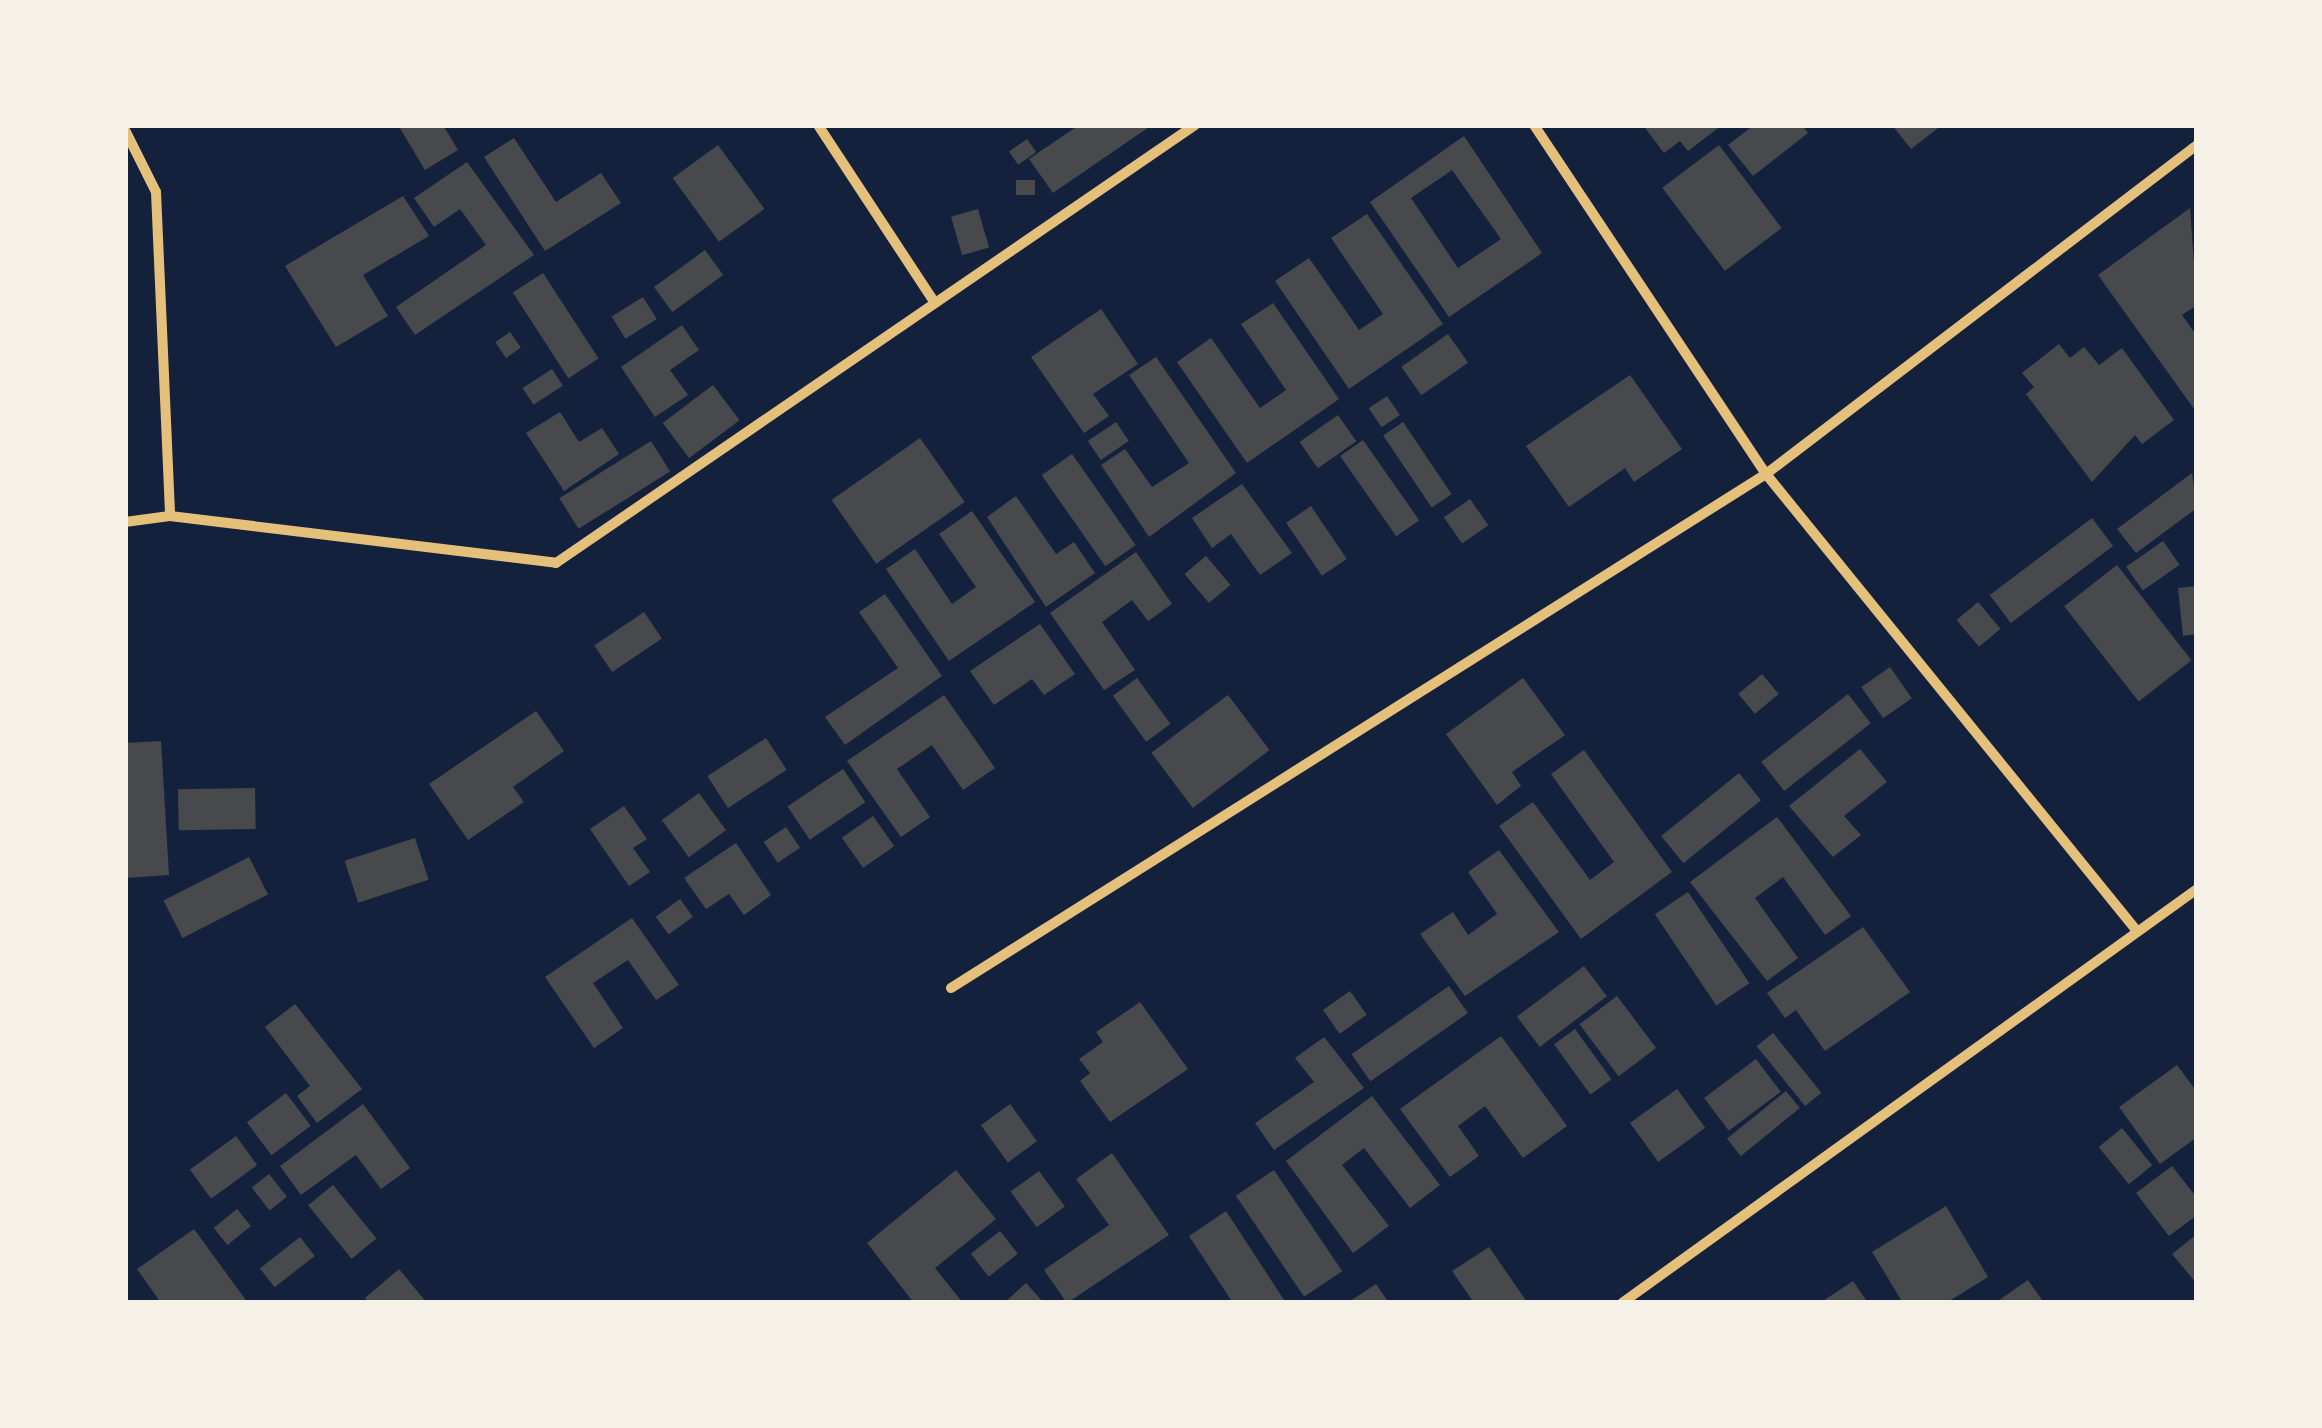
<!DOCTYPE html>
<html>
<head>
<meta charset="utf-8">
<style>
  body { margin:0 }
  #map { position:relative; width:2322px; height:1428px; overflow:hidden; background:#14213d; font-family:Arial,sans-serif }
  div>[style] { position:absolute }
  .building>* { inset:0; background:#48494c; transform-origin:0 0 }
  .minor>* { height:10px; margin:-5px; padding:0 5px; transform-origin:5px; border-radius:5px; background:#e5c07b }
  span { translate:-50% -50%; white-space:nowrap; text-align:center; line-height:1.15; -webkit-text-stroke:8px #f6f1e7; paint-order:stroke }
  .frame { position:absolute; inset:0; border:128px solid #f6f1e7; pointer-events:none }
</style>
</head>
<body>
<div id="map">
  <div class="building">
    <i style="clip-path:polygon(398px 125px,443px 125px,458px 150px,425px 170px)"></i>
    <i style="clip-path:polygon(1079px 125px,1152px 125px,1053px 193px,1029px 159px)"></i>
    <i style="clip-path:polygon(1643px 125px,1722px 125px,1688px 151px,1680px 141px,1664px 153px)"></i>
    <i style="clip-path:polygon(1754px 125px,1802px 125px,1808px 133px,1753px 176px,1728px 145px)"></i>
    <i style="clip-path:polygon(1892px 125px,1942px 125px,1911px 149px)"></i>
    <i style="clip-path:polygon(evenodd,1464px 136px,1542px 253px,1449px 317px,1370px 202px,1464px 136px,1452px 170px,1501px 239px,1458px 268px,1411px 198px,1452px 170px)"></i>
    <i style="clip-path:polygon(514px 138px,556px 202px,601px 173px,621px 203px,545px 251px,484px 157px)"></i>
    <i style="left:1027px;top:139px;width:16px;height:22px;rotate:55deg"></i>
    <i style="left:718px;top:145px;width:79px;height:56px;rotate:54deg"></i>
    <i style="left:1719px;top:145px;width:104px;height:71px;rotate:53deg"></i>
    <i style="clip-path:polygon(467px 162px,534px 255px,415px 335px,396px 307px,486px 245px,460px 209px,434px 227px,414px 198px)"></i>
    <i style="left:1016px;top:180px;width:19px;height:15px"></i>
    <i style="clip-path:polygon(403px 196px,429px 236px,363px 275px,388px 316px,336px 347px,285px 266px)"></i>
    <i style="clip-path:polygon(2190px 208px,2197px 305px,2182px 315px,2197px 336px,2197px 413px,2098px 275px)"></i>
    <i style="left:978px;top:209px;width:40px;height:28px;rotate:74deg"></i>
    <i style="clip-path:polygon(1367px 214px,1443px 324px,1349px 389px,1275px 281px,1309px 258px,1359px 330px,1383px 314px,1331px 238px)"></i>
    <i style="left:705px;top:250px;width:31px;height:63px;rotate:54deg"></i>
    <i style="left:543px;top:273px;width:102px;height:36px;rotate:57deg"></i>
    <i style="left:643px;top:297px;width:26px;height:37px;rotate:58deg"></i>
    <i style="clip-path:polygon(1273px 303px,1339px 399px,1247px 463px,1177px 362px,1211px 338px,1260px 408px,1286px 390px,1241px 324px)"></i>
    <i style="clip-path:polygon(1101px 309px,1138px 364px,1093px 394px,1109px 416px,1084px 433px,1031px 357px)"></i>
    <i style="clip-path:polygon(682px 325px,699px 350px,670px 370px,688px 395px,655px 417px,621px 367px)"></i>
    <i style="left:510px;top:332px;width:19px;height:18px;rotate:55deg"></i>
    <i style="left:1448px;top:334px;width:35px;height:57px;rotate:55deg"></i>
    <i style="clip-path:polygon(2059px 344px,2070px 358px,2084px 347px,2099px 365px,2122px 348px,2174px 420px,2142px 444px,2135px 435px,2092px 482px,2026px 394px,2034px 387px,2022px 373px)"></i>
    <i style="clip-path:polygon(1156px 357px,1236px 473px,1149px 537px,1101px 465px,1125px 449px,1152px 487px,1189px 463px,1129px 375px)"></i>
    <i style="left:552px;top:369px;width:20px;height:35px;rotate:57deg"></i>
    <i style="clip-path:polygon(1630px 375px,1682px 449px,1634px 482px,1625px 468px,1569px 507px,1526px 446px)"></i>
    <i style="left:713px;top:385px;width:44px;height:63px;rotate:53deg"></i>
    <i style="left:1387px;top:396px;width:23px;height:22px;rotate:56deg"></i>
    <i style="clip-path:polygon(560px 412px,579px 442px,602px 428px,619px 454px,564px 491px,526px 433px)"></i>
    <i style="left:1338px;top:415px;width:32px;height:47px;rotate:55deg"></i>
    <i style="left:1116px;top:422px;width:23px;height:34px;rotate:56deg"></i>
    <i style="left:1403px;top:422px;width:87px;height:24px;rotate:56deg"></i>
    <i style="left:920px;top:438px;width:78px;height:108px;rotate:55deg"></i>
    <i style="left:1363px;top:440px;width:98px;height:28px;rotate:55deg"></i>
    <i style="left:651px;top:441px;width:36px;height:108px;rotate:58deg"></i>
    <i style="left:1072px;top:454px;width:111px;height:37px;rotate:55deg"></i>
    <i style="clip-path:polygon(2192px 473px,2197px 508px,2136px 553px,2117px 529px)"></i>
    <i style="clip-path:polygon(1242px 484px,1292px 553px,1260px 575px,1231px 534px,1212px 548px,1192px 518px)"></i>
    <i style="clip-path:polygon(1016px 496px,1056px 554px,1074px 542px,1095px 573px,1046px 607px,987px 517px)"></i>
    <i style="left:1470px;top:499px;width:32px;height:32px;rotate:55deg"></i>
    <i style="left:1311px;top:506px;width:64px;height:30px;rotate:56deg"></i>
    <i style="clip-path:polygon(972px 511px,1035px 602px,949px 661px,886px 569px,915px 549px,952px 604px,976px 587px,939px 534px)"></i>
    <i style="left:2092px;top:518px;width:35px;height:128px;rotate:53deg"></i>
    <i style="left:2163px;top:541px;width:29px;height:45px;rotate:55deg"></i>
    <i style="clip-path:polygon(1136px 552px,1172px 604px,1148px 621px,1132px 600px,1102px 622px,1135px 670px,1104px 690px,1050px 613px)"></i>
    <i style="left:1206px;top:556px;width:38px;height:28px;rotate:50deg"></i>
    <i style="left:2117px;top:565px;width:121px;height:67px;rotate:52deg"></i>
    <i style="clip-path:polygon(2197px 586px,2197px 634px,2183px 636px,2178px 588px)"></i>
    <i style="clip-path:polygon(885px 594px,942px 676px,845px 745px,825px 717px,898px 668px,859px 612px)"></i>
    <i style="left:1978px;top:602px;width:35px;height:28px;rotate:50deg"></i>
    <i style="left:644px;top:612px;width:32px;height:60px;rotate:56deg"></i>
    <i style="clip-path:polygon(1040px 624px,1075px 674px,1044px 695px,1032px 679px,994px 705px,970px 671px)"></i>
    <i style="left:1890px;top:667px;width:38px;height:35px;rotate:55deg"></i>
    <i style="left:1762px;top:674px;width:26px;height:31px;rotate:50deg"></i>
    <i style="left:1137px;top:678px;width:57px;height:30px;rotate:54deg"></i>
    <i style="clip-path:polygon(1523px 678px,1565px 735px,1512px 772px,1521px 786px,1497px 805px,1446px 734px)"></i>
    <i style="left:1848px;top:694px;width:37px;height:110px;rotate:52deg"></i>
    <i style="clip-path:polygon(944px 695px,995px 768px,963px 790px,932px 745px,897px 769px,930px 817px,901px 837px,847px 761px)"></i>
    <i style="left:1228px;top:695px;width:69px;height:96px;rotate:53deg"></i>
    <i style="clip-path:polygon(536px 711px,564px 751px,513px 787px,524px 802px,468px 840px,429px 784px)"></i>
    <i style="left:766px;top:738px;width:38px;height:70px;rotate:57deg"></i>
    <i style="clip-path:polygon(161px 741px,169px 875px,125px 878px,125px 743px)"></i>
    <i style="clip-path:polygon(1860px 749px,1887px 782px,1844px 816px,1861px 835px,1833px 857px,1789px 806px)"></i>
    <i style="clip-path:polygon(1584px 750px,1672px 872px,1581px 939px,1499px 826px,1533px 802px,1590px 880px,1614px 862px,1551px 774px)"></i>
    <i style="left:843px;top:769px;width:40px;height:67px;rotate:56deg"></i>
    <i style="left:1739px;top:773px;width:35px;height:100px;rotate:51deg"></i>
    <i style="left:255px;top:788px;width:41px;height:77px;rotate:89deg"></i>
    <i style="left:699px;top:793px;width:46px;height:46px;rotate:54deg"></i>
    <i style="clip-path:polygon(624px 806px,647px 839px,633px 848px,650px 872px,629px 886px,590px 829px)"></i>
    <i style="left:873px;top:816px;width:37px;height:38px;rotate:55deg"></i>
    <i style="clip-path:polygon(1777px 817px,1851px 916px,1825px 935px,1783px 877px,1755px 898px,1798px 958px,1767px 981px,1690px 882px)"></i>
    <i style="left:786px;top:827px;width:25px;height:27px;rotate:56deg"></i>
    <i style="left:415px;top:838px;width:44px;height:74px;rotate:72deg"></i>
    <i style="clip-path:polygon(736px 843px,771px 895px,744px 915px,729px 894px,706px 909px,684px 878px)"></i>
    <i style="clip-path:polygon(1499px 850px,1559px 932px,1465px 996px,1420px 934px,1453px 912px,1468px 935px,1497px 914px,1468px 872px)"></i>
    <i style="left:249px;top:857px;width:42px;height:96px;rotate:63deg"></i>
    <i style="left:1688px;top:892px;width:110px;height:40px;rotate:56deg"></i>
    <i style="left:680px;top:899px;width:22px;height:30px;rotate:54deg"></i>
    <i style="clip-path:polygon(632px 918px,679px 985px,656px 1000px,628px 960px,593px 983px,623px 1028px,594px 1048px,545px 977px)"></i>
    <i style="clip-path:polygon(1863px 927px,1910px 992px,1825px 1051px,1796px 1010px,1785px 1018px,1767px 993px)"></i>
    <i style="left:1584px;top:966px;width:38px;height:84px;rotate:53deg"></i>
    <i style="left:1449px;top:986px;width:33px;height:119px;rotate:55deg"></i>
    <i style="left:1350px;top:991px;width:29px;height:33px;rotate:55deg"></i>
    <i style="left:1617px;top:996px;width:65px;height:47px;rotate:53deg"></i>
    <i style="clip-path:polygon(1140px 1002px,1188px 1069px,1110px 1122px,1080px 1081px,1090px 1073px,1079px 1059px,1103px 1042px,1096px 1032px)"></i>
    <i style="clip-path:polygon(295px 1004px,362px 1089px,317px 1123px,297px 1096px,310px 1086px,265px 1027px)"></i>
    <i style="left:1575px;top:1029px;width:62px;height:26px;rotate:54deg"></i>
    <i style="left:1773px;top:1033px;width:77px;height:21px;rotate:51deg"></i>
    <i style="clip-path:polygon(1501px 1036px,1567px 1126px,1523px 1158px,1485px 1106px,1458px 1126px,1479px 1156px,1450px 1177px,1400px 1109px)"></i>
    <i style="clip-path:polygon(1324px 1037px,1364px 1088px,1274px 1150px,1255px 1123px,1314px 1082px,1295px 1058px)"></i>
    <i style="left:1756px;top:1059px;width:41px;height:65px;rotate:53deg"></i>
    <i style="clip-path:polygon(2177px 1065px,2197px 1092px,2197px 1137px,2160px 1164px,2119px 1107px)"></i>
    <i style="left:1677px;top:1089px;width:48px;height:58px;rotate:54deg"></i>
    <i style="left:1786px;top:1091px;width:22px;height:76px;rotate:51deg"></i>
    <i style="left:286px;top:1093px;width:41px;height:49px;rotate:53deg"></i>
    <i style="clip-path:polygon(1372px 1096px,1440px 1185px,1410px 1208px,1364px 1148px,1342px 1165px,1389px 1226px,1353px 1253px,1286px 1161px)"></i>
    <i style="clip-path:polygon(363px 1104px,410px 1168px,381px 1189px,356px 1155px,301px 1195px,280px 1166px)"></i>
    <i style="left:1010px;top:1104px;width:46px;height:36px;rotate:54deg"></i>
    <i style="left:2122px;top:1128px;width:48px;height:30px;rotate:51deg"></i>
    <i style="left:236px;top:1136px;width:36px;height:57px;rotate:54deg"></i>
    <i style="clip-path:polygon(1112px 1153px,1169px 1235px,1067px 1303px,1044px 1270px,1109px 1225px,1076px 1179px)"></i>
    <i style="clip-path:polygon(2172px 1166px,2197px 1198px,2197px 1215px,2169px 1236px,2136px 1193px)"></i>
    <i style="clip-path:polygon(956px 1170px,996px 1219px,935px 1268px,963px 1303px,914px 1303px,867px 1243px)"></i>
    <i style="left:1274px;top:1170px;width:122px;height:46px;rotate:56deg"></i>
    <i style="left:1039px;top:1171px;width:44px;height:35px;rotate:54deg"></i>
    <i style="left:269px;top:1174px;width:29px;height:22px;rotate:52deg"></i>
    <i style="left:333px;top:1185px;width:69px;height:32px;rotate:51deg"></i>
    <i style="clip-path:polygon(1946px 1206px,1988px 1277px,1946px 1303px,1903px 1303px,1872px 1252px)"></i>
    <i style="left:237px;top:1209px;width:22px;height:30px;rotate:51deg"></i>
    <i style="clip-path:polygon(1226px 1211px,1286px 1303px,1233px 1303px,1189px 1236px)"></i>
    <i style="clip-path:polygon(194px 1229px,248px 1303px,161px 1303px,137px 1269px)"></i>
    <i style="left:1000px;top:1231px;width:29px;height:37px;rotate:52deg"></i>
    <i style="clip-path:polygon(2197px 1234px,2197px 1284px,2172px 1254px)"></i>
    <i style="left:300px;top:1237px;width:24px;height:51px;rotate:52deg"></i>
    <i style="clip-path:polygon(1489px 1247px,1527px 1302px,1525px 1303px,1474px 1303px,1452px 1271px)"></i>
    <i style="clip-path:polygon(399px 1269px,427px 1303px,369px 1303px,365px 1298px)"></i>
    <i style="clip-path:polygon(2028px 1280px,2044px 1303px,1995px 1303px)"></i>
    <i style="clip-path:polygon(1853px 1281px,1868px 1303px,1820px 1303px)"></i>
    <i style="clip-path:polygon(1026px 1283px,1044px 1303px,1004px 1303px)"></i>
    <i style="clip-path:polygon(1376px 1284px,1389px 1303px,1347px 1303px)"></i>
  </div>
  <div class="minor">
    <i style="left:818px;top:125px;width:213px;rotate:56.7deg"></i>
    <i style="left:1534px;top:125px;width:419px;rotate:56.4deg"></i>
    <i style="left:1766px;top:474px;width:589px;rotate:50.93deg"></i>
    <i style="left:125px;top:130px;width:69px;rotate:63.4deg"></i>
    <i style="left:156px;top:192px;width:324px;rotate:87.5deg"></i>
    <i style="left:125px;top:522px;width:45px;rotate:-7.6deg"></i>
    <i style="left:170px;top:516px;width:389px;rotate:6.9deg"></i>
    <i style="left:556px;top:563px;width:775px;rotate:-34.43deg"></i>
    <i style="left:951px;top:988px;width:964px;rotate:-32.24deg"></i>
    <i style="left:1766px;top:474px;width:542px;rotate:-37.36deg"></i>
    <i style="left:1622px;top:1303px;width:709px;rotate:-35.75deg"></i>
  </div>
  <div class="frame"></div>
</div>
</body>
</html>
